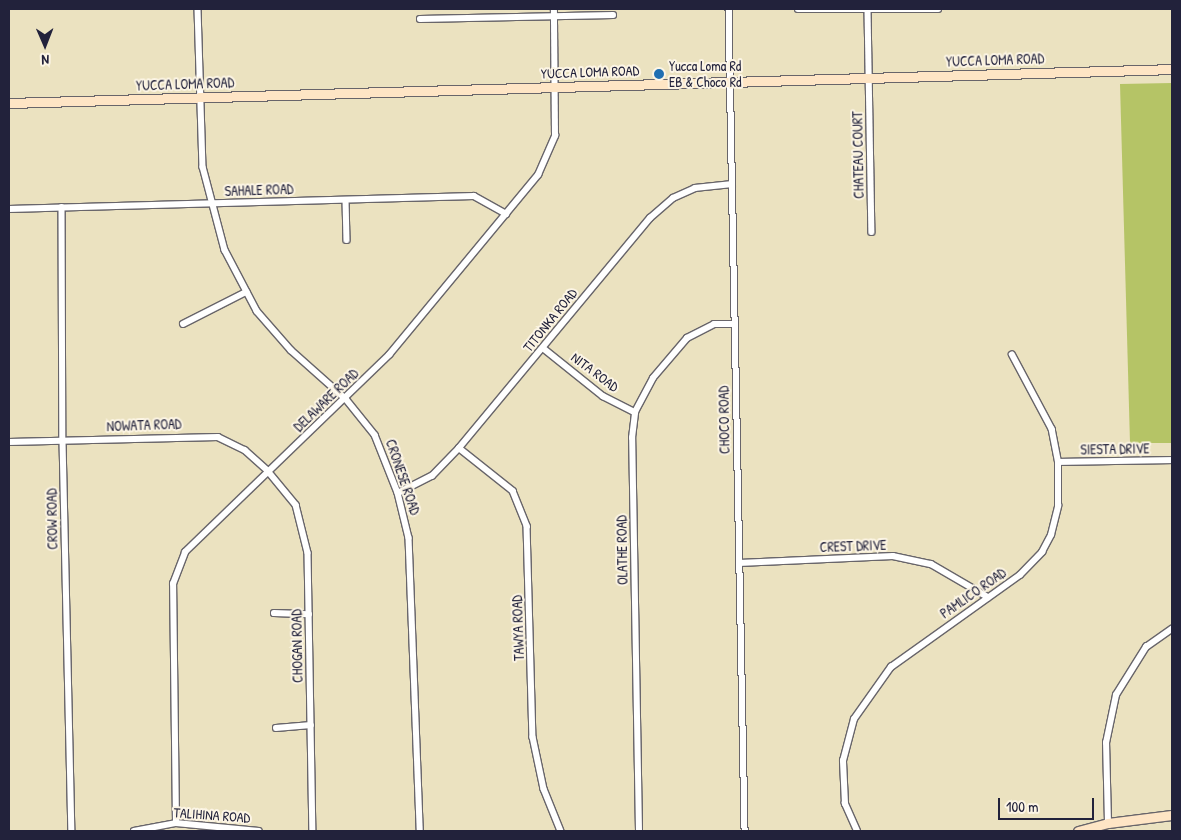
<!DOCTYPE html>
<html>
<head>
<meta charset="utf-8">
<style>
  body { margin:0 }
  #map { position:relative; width:1181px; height:840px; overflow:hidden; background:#ebe2c0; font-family:"Patrick Hand",sans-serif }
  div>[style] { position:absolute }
  .green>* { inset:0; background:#b5c466 }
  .roads { filter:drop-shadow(1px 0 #68656a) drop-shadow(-1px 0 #68656a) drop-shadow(0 1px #68656a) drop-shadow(0 -1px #68656a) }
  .street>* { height:5.5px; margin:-2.75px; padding:0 2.75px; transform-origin:2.75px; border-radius:2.75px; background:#fff }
  .secondary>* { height:9px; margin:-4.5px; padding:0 4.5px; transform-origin:4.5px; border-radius:4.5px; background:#fee5c5 }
  .dots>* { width:14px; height:14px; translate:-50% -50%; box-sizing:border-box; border:2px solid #fcf5e5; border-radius:50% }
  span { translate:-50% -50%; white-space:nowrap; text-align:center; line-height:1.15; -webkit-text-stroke:4px #fcf5e5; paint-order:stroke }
  .street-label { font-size:14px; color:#22223b }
  .poi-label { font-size:14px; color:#22223b }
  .left { translate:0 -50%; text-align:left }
  .frame { position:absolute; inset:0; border:10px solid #22223b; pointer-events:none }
  .north { position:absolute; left:20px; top:20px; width:50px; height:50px; -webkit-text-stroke:4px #fcf5e5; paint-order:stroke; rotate:179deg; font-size:14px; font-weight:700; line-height:20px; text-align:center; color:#22223b }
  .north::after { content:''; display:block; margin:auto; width:18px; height:22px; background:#22223b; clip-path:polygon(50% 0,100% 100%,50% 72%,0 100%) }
  .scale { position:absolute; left:998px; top:798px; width:96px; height:22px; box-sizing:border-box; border:2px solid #22223b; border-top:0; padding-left:6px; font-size:15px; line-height:18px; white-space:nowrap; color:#22223b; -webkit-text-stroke:4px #fcf5e5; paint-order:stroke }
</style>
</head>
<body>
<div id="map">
  <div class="green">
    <i style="clip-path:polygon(1172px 83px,1172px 443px,1130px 443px,1120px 84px)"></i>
  </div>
  <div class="roads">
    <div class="street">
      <i style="left:198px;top:9px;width:158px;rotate:88.2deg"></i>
      <i style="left:203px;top:167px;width:86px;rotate:75.2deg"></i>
      <i style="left:225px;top:250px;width:69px;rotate:62.3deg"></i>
      <i style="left:257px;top:311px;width:52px;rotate:48.9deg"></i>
      <i style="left:291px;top:350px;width:74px;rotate:41.7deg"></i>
      <i style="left:346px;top:399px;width:46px;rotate:51.1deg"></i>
      <i style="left:375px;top:435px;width:62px;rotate:68.4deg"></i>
      <i style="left:398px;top:493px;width:46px;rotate:76.3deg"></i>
      <i style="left:409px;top:538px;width:293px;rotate:87.8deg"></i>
      <i style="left:729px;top:9px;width:822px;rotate:88.88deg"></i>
      <i style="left:798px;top:9px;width:140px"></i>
      <i style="left:868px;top:10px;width:222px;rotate:89deg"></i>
      <i style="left:420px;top:19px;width:193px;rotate:-1.2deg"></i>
      <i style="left:346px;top:200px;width:40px;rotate:88.6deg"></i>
      <i style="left:62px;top:207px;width:234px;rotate:89.8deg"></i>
      <i style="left:63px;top:441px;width:390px;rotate:88.7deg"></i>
      <i style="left:9px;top:209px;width:465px;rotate:-1.6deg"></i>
      <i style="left:474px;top:196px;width:37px;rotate:29deg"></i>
      <i style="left:183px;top:324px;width:71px;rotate:-26.9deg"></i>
      <i style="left:543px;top:348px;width:77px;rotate:38.7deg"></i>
      <i style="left:603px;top:396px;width:36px;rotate:27deg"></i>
      <i style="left:9px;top:442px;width:209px;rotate:-1.4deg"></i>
      <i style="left:218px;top:437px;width:30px;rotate:26deg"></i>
      <i style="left:245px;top:450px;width:31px;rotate:42deg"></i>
      <i style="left:268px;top:471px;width:44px;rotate:50.5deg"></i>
      <i style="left:296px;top:505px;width:49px;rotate:76deg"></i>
      <i style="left:308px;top:553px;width:278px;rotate:89deg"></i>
      <i style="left:459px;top:448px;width:69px;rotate:38.5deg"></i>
      <i style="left:513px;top:491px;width:38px;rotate:68deg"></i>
      <i style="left:527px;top:526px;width:211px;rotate:88.4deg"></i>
      <i style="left:533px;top:737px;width:53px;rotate:78.1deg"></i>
      <i style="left:544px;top:789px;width:45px;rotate:68deg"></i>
      <i style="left:1058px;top:462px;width:114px;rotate:-1deg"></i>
      <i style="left:398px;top:493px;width:38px;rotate:-27deg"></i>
      <i style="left:432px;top:476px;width:39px;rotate:-46deg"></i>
      <i style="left:459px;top:448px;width:299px;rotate:-50.3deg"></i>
      <i style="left:650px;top:218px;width:30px;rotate:-41deg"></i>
      <i style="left:673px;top:198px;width:24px;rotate:-24deg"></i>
      <i style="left:695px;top:188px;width:37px;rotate:-6deg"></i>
      <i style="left:739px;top:563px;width:154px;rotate:-2.6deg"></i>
      <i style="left:893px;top:556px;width:39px;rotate:12deg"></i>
      <i style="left:931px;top:564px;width:66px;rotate:30.1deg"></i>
      <i style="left:274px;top:613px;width:35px;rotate:2deg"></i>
      <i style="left:276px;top:728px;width:35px;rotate:-5deg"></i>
      <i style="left:176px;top:823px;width:239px;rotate:-90.7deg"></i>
      <i style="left:173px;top:584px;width:34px;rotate:-69deg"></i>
      <i style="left:185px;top:552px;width:284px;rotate:-44deg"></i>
      <i style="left:389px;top:355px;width:234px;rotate:-50.4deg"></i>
      <i style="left:538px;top:175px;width:43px;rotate:-66.4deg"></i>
      <i style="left:555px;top:136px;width:127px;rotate:-90.5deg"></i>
      <i style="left:1108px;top:823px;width:80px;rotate:-91.4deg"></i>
      <i style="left:1106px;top:743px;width:49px;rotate:-78.2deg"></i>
      <i style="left:1116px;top:695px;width:57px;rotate:-58deg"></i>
      <i style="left:1146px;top:647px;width:32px;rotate:-35deg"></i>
      <i style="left:134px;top:831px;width:43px;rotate:-10.8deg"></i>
      <i style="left:176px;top:823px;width:83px;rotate:5.5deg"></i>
      <i style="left:639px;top:831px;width:393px;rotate:-91deg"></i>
      <i style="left:632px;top:438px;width:26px;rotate:-83deg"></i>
      <i style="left:635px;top:412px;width:38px;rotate:-62deg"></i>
      <i style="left:653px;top:378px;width:52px;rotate:-49.6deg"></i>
      <i style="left:687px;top:338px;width:30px;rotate:-27deg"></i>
      <i style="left:714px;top:324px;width:21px"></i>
      <i style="left:857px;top:831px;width:30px;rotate:-114deg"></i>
      <i style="left:845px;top:804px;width:43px;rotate:-92.7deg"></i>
      <i style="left:843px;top:761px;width:43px;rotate:-75.3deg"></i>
      <i style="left:854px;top:719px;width:64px;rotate:-54.6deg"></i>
      <i style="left:891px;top:667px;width:158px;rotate:-35.5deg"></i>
      <i style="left:1020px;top:575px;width:32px;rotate:-46deg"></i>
      <i style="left:1042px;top:552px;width:19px;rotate:-62deg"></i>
      <i style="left:1051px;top:535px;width:30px;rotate:-76deg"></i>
      <i style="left:1058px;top:506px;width:44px;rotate:-90deg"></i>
      <i style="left:1058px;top:462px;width:33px;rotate:-101deg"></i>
      <i style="left:1052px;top:430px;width:85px;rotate:-118.1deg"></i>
    </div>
    <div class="secondary">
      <i style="left:9px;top:103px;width:1163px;rotate:-1.67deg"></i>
      <i style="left:1078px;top:831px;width:31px;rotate:-15deg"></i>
      <i style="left:1108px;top:823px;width:64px;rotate:-7.1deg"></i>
    </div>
  </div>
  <div class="dots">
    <i style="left:659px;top:74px;background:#1f6fb2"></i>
  </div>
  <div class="street-label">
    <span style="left:995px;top:60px;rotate:-2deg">YUCCA LOMA ROAD</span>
    <span style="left:590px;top:72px;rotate:-2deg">YUCCA LOMA ROAD</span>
    <span style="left:185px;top:84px;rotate:-2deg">YUCCA LOMA ROAD</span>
    <span style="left:858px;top:155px;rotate:-91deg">CHATEAU COURT</span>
    <span style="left:259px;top:190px;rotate:-2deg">SAHALE ROAD</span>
    <span style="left:550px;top:320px;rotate:-51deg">TITONKA ROAD</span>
    <span style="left:595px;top:372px;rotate:37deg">NITA ROAD</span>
    <span style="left:326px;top:400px;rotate:-44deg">DELAWARE ROAD</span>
    <span style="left:724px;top:420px;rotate:-91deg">CHOCO ROAD</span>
    <span style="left:144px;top:425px;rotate:-2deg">NOWATA ROAD</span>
    <span style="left:1115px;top:449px;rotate:-1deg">SIESTA DRIVE</span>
    <span style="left:403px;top:477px;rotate:71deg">CRONESE ROAD</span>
    <span style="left:52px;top:519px;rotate:-91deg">CROW ROAD</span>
    <span style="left:853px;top:546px;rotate:-2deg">CREST DRIVE</span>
    <span style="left:622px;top:550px;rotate:-91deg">OLATHE ROAD</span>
    <span style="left:973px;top:593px;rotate:-35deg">PAMLICO ROAD</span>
    <span style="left:518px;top:628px;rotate:-92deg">TAWYA ROAD</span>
    <span style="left:297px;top:646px;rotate:-91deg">CHOGAN ROAD</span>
    <span style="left:212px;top:815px;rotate:4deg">TALIHINA ROAD</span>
  </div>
  <div class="poi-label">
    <span class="left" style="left:669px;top:74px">Yucca Loma Rd<br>EB &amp; Choco Rd</span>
  </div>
  <div class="frame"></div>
  <div class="north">N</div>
  <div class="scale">100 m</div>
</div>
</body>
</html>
